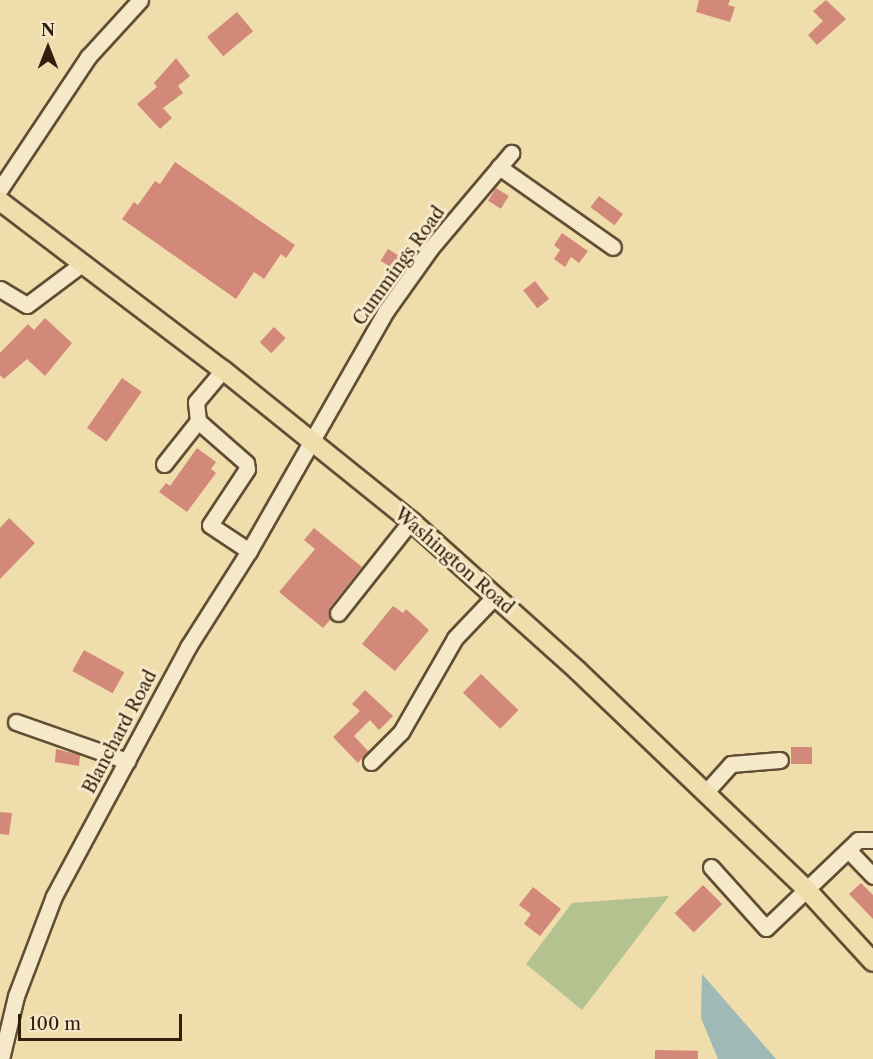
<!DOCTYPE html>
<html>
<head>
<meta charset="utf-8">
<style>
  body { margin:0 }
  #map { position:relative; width:873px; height:1059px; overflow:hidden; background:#efddac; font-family:"Libre Caslon Text",serif }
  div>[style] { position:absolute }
  .green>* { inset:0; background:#b3c28e }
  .water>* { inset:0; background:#9fb9b6 }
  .building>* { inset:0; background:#d2897a; transform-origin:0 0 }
  .roads { filter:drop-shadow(2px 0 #614e34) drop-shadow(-2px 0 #614e34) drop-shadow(0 2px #614e34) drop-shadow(0 -2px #614e34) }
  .minor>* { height:15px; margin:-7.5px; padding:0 7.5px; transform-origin:7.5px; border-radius:7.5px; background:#f5e9c9 }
  .major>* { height:18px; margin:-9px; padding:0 9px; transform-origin:9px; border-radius:9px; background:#efddac }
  span { translate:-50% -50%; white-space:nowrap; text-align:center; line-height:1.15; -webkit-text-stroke:6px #f5e9c9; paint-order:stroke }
  .street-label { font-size:18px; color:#321e0c }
  .north { position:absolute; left:18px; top:18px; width:60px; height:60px; -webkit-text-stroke:4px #f5e9c9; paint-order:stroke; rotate:0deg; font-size:16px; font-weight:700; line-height:24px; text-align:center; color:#321e0c }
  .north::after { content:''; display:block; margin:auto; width:21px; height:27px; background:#321e0c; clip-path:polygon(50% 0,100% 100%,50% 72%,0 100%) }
  .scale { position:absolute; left:18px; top:1014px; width:164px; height:27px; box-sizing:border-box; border:3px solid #321e0c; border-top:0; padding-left:8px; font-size:18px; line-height:21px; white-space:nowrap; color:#321e0c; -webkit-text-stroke:4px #f5e9c9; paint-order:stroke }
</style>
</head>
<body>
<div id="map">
  <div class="green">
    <i style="clip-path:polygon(669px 896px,582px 1010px,526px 964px,572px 903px)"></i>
  </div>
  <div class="water">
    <i style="clip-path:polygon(702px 974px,776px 1059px,718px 1059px,701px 1018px)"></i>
  </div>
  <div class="building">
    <i style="clip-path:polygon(699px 0,730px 0,728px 5px,735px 7px,730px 22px,696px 12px)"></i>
    <i style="clip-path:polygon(826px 0,846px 19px,817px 45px,808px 35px,823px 21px,813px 11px)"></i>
    <i style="left:237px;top:12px;width:25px;height:39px;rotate:50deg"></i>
    <i style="clip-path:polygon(176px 58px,190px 76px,178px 86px,183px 93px,163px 108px,172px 118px,160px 129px,137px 104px,157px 87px,154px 83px)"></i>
    <i style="clip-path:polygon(175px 162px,295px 245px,286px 258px,281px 254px,264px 279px,254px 272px,236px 299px,122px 219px,134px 202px,138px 205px,155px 181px,160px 184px)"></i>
    <i style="left:496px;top:188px;width:15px;height:15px;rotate:32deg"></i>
    <i style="left:599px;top:196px;width:30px;height:14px;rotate:37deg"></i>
    <i style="clip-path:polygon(562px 233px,588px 251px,579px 263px,571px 257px,565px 267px,554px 259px,560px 250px,554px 245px)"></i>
    <i style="left:388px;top:249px;width:15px;height:14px;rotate:32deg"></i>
    <i style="left:535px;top:281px;width:23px;height:15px;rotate:52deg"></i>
    <i style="clip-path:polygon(45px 318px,72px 343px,45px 376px,27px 359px,4px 379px,0 375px,0 353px,28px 324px,34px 330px)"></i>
    <i style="left:274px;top:327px;width:16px;height:21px;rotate:43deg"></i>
    <i style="left:122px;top:378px;width:24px;height:61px;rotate:35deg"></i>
    <i style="clip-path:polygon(197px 448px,216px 462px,211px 469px,216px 473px,187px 512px,159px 492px,166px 483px,170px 486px)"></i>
    <i style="clip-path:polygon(9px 518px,35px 543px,0 579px,0 528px)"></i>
    <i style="clip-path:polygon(314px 528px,362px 567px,330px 607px,331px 619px,323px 628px,279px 592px,315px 549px,304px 540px)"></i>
    <i style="clip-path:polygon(393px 606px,403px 613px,406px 609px,429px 630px,395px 671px,362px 644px)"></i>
    <i style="left:84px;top:650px;width:46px;height:24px;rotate:29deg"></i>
    <i style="left:481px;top:674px;width:52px;height:26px;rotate:44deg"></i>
    <i style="clip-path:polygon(365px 690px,393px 716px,379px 730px,370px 720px,354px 736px,368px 751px,358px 763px,333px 737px,360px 711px,352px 704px)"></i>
    <i style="left:791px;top:747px;width:21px;height:17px"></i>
    <i style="clip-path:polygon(56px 749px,80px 755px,79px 766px,55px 762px)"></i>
    <i style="clip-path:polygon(0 812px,12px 813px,9px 835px,0 834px)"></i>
    <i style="clip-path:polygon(861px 883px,873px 895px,873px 919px,849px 894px)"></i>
    <i style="left:703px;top:885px;width:27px;height:40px;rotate:45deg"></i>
    <i style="clip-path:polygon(533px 887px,561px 909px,540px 936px,524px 924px,531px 914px,519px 905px)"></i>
    <i style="left:655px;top:1050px;width:43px;height:9px;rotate:1deg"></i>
  </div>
  <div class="roads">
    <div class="minor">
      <i style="left:499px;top:167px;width:139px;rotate:35.1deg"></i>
      <i style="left:0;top:189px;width:159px;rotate:-56.3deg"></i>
      <i style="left:88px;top:57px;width:77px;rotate:-47.6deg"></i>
      <i style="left:0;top:289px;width:31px;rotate:31deg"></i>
      <i style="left:27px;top:305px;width:70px;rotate:-36.9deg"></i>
      <i style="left:223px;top:370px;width:42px;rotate:130.2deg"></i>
      <i style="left:196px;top:402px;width:19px;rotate:84deg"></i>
      <i style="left:198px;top:421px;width:64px;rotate:41.2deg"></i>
      <i style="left:246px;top:463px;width:6px;rotate:81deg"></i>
      <i style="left:247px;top:469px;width:67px;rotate:123.5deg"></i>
      <i style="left:210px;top:525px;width:47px;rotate:33.7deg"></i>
      <i style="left:164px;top:464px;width:55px;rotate:-51.7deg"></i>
      <i style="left:338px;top:613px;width:117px;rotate:-51.6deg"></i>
      <i style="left:16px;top:722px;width:118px;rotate:19.4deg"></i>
      <i style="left:371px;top:762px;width:42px;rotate:-45deg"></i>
      <i style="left:401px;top:732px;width:108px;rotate:-60.1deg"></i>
      <i style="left:455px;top:638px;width:58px;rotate:-46.4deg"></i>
      <i style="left:705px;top:793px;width:39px;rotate:-48deg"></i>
      <i style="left:731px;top:764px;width:49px;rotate:-4.7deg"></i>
      <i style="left:848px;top:850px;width:36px;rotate:46deg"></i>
      <i style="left:711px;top:867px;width:82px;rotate:48deg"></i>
      <i style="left:766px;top:928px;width:127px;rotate:-43.7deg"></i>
      <i style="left:858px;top:840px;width:15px"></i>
      <i style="left:1px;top:1059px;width:65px;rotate:-76.6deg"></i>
      <i style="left:16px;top:996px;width:107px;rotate:-69.2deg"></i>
      <i style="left:54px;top:896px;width:283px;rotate:-61.7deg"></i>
      <i style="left:188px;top:647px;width:114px;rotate:-57.6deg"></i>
      <i style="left:249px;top:551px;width:276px;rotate:-60.3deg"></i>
      <i style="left:386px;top:311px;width:76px;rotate:-54.6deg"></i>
      <i style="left:430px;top:249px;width:126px;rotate:-49.8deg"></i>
    </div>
    <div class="major">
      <i style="left:0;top:201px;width:280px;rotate:37.2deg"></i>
      <i style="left:223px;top:370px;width:241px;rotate:38.8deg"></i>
      <i style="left:411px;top:521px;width:224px;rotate:41.9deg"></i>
      <i style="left:578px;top:671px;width:318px;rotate:43.7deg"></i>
      <i style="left:808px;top:891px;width:96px;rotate:47.5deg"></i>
    </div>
  </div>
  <div class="street-label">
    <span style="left:399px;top:266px;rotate:-54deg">Cummings Road</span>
    <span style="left:454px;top:561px;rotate:41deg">Washington Road</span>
    <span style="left:120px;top:732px;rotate:-62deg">Blanchard Road</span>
  </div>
  <div class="north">N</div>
  <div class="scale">100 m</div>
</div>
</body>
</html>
